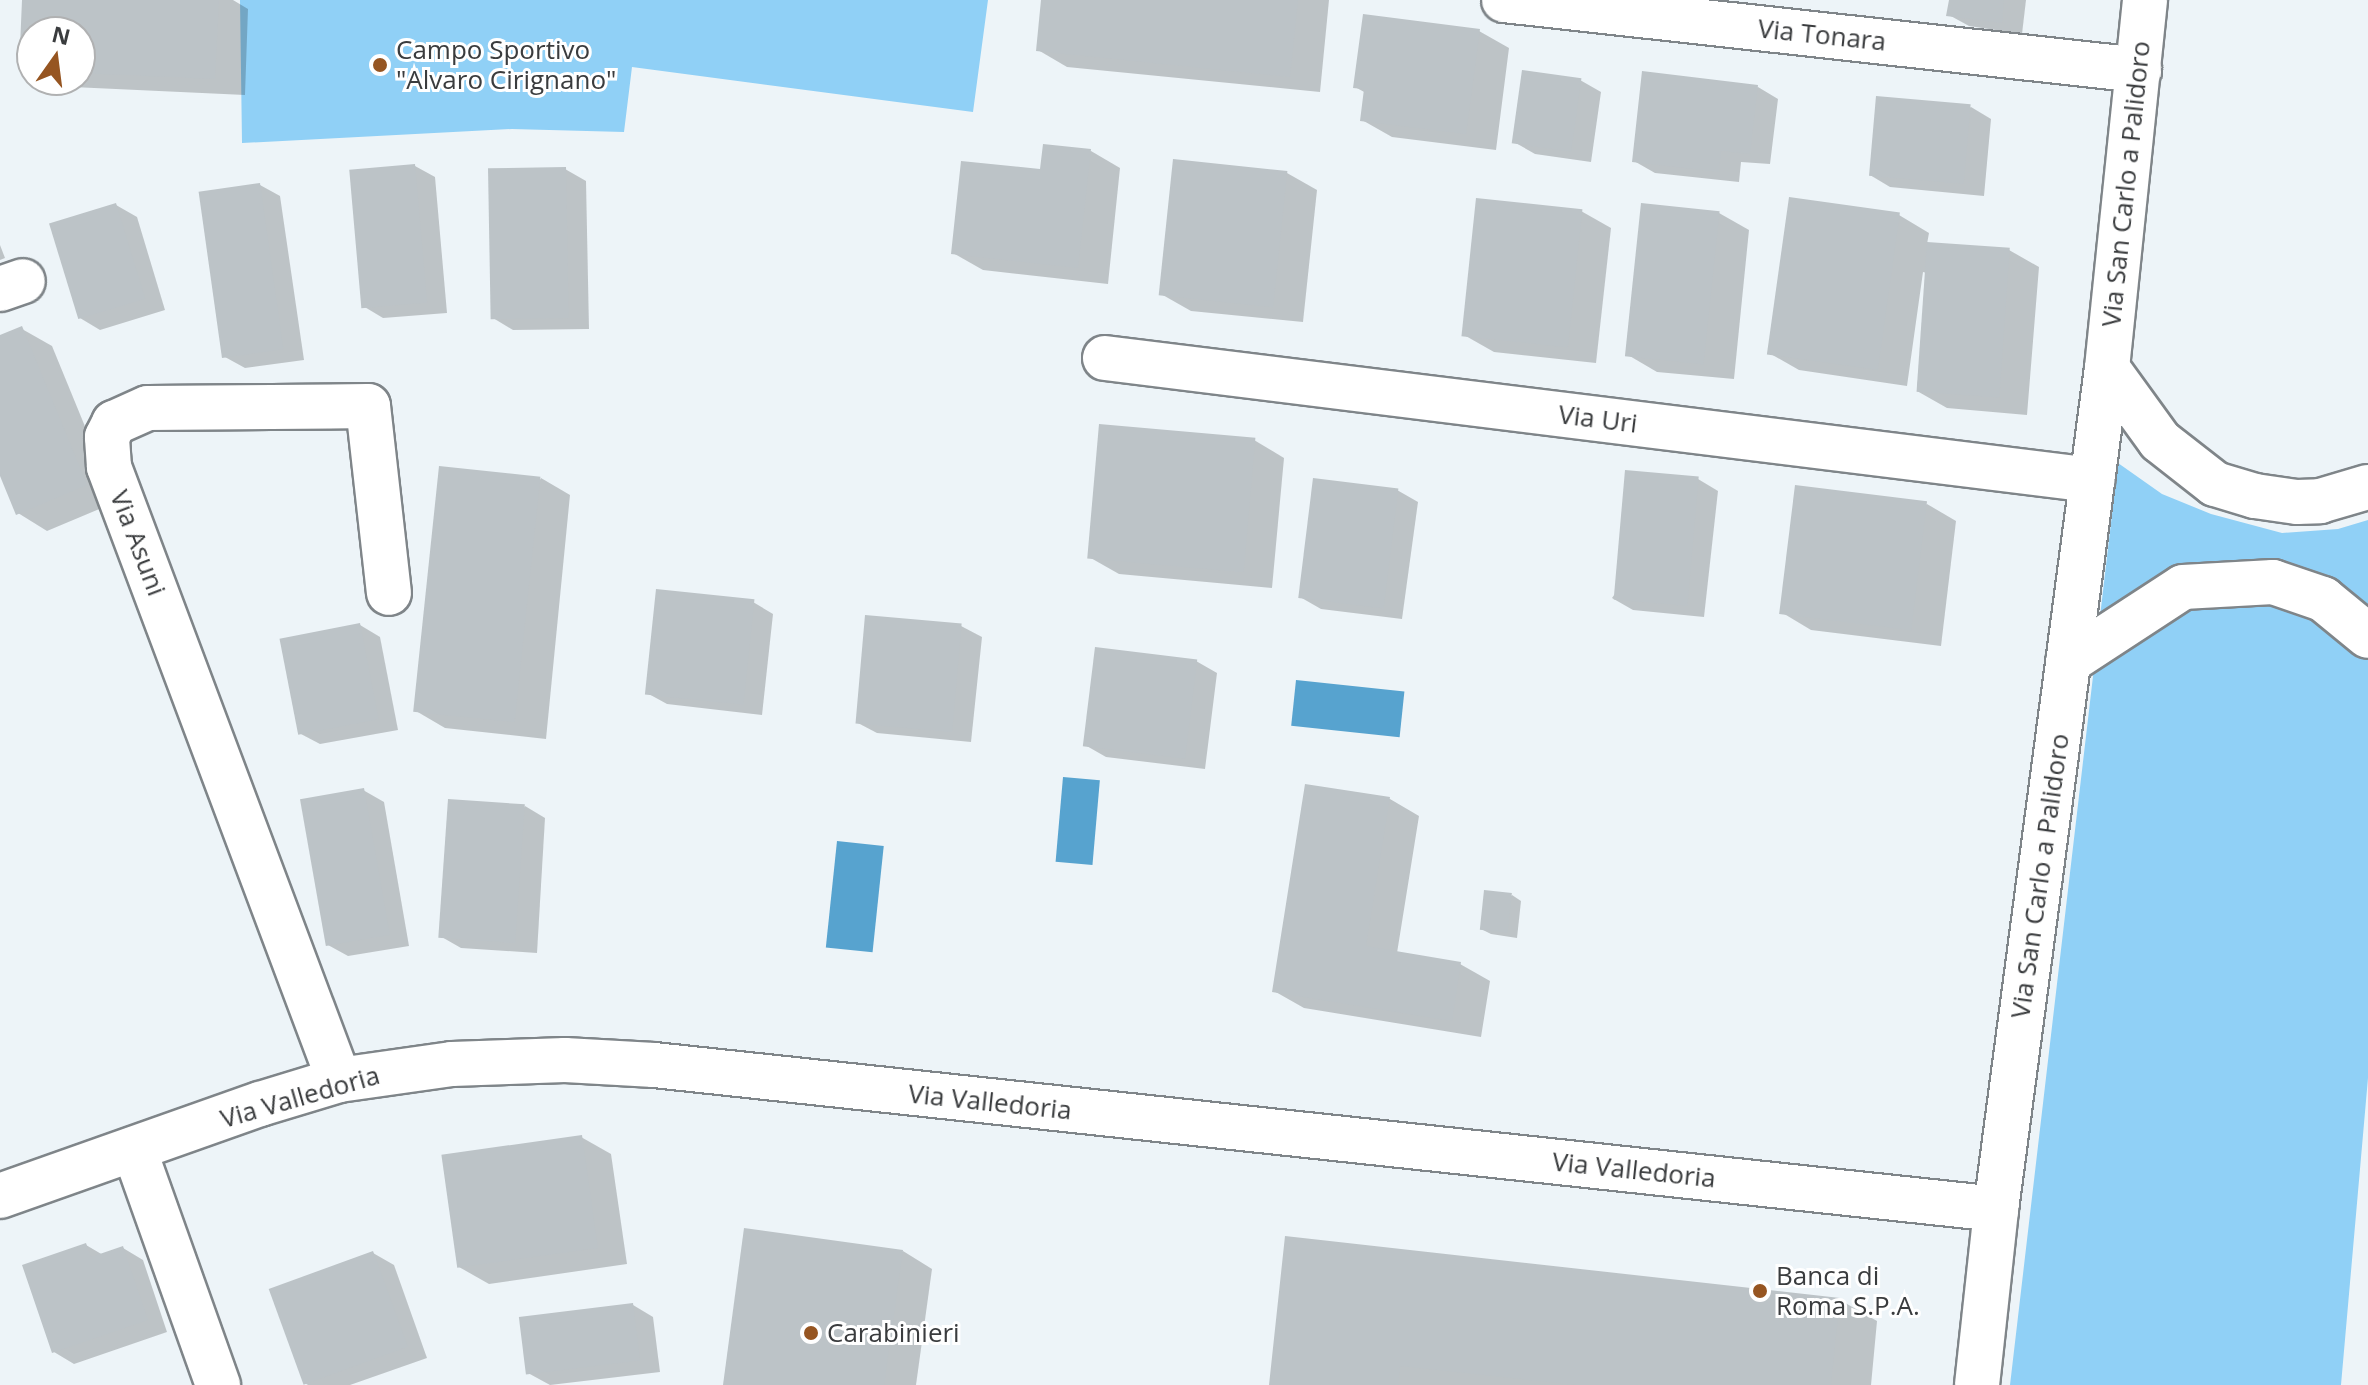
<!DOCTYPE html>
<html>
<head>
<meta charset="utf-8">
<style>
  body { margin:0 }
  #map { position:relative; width:2368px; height:1385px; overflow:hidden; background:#edf4f8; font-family:"Open Sans",sans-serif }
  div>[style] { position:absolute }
  .green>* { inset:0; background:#90d0f6 }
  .water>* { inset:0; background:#57a3cf; transform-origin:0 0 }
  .shadow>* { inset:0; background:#0003 }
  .building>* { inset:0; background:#bcc3c7; transform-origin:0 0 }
  .roads { filter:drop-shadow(2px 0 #7f8589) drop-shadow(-2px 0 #7f8589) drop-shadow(0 2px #7f8589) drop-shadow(0 -2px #7f8589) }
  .street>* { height:44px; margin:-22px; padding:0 22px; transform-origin:22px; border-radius:22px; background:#fff }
  .secondary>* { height:44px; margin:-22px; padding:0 22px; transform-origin:22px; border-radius:22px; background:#fff }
  .dots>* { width:22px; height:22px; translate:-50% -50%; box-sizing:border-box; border:4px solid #fff; border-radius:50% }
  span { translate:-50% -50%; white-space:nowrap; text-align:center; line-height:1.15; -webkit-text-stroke:6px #fff; paint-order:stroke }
  .street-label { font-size:26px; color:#3a3c3e }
  .poi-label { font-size:26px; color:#3a3c3e }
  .left { translate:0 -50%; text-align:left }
  .north { position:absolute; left:16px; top:16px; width:80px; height:80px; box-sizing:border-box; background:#fff; border:2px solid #b0b1b2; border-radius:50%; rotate:14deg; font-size:22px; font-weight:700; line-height:32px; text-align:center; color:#3a3c3e }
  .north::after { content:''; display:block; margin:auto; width:28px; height:36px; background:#965521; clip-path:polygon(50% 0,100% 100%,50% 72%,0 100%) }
</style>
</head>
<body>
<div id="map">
  <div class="green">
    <i style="clip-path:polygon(240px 0,988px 0,973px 112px,632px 67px,624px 132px,512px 129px,242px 143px)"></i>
    <i style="clip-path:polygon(2118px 463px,2162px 494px,2211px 514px,2282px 533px,2338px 529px,2368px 520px,2368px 1078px,2341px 1385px,2010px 1385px)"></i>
  </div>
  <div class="water">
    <i style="left:1296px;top:680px;width:109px;height:46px;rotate:6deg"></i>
    <i style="left:1063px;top:777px;width:37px;height:85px;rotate:5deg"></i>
    <i style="left:837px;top:841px;width:47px;height:107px;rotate:6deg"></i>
  </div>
  <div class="shadow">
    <i style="clip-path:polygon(24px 0,233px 0,248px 9px,245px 95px,51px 86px,40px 80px,80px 80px,80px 32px,32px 32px,32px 75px,21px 69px)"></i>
    <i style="clip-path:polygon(1043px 0,1329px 0,1320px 92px,1067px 67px,1038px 50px)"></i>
    <i style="clip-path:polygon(1951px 0,2026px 0,2022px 34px,1969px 26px,1949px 15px)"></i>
    <i style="clip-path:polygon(1479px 31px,1509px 48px,1496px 150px,1392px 137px,1362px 120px,1366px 93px,1355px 87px)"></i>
    <i style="clip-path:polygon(1580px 80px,1601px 92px,1591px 162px,1535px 154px,1514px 142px)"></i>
    <i style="clip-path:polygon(1758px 87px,1778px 99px,1770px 164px,1741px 162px,1739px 182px,1655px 173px,1634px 161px)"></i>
    <i style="clip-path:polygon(1971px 107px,1991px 119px,1984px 196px,1890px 187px,1870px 175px)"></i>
    <i style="clip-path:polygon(1091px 151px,1120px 168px,1108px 284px,983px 270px,953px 253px,1042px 172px)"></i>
    <i style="clip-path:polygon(1175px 161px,1287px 173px,1317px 190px,1303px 322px,1191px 311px,1161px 294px)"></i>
    <i style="clip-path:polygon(415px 166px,435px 177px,447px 313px,383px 318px,363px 306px)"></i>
    <i style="clip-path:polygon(565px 169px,586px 181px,589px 329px,513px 330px,493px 318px)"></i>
    <i style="clip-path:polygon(260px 185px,280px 196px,304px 360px,245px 368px,225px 357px)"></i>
    <i style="clip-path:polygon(116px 205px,137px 217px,165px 310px,100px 330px,80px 318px)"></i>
    <i style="clip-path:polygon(1581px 211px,1611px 228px,1596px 363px,1494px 352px,1464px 335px)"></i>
    <i style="clip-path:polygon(1719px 213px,1749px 230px,1734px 379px,1657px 372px,1628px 355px)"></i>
    <i style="clip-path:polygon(1899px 215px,1929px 233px,1927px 244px,2009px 250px,2039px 267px,2027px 415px,1947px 408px,1917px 391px,1927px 273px,1923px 272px,1907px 386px,1799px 370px,1769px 353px)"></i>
    <i style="clip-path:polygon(0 245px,5px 258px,0 260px)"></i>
    <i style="clip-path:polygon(22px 329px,52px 346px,116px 502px,47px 531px,18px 513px,0 471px,0 337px)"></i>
    <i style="clip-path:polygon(1254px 440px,1284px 458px,1272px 588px,1119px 574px,1089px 557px)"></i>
    <i style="clip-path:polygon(541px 478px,570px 495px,546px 739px,445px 728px,416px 711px)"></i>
    <i style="clip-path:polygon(1698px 479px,1718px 491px,1704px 617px,1633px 610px,1612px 598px)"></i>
    <i style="clip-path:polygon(1397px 490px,1418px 502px,1402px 619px,1321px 609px,1300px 597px)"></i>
    <i style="clip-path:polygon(1927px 504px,1956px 521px,1941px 646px,1811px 630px,1781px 612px)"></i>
    <i style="clip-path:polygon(753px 602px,773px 614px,762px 715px,667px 704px,647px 693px)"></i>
    <i style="clip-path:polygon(360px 625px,380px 637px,398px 730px,320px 744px,299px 733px)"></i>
    <i style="clip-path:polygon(961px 626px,982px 637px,971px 742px,877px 733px,856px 722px)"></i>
    <i style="clip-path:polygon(1196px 661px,1217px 673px,1205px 769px,1106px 757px,1085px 745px)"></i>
    <i style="clip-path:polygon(1307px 786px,1390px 799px,1419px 816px,1397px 953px,1460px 964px,1490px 981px,1481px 1037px,1304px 1008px,1274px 991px)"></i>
    <i style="clip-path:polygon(363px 790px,384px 802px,409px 946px,348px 956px,328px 945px)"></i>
    <i style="clip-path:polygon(525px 806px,545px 818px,537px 953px,461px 948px,440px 936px)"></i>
    <i style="clip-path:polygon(1512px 895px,1521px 901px,1517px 938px,1491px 934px,1481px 929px)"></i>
    <i style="clip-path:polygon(581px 1137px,611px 1154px,627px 1264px,489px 1284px,459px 1267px)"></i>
    <i style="clip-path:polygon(86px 1245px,103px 1255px,123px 1248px,143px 1260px,167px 1332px,74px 1364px,54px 1352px)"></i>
    <i style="clip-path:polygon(903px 1251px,932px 1269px,916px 1385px,725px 1385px)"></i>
    <i style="clip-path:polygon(373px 1253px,394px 1265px,427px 1358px,350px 1385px,308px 1385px,303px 1382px)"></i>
    <i style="clip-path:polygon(1840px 1300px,1877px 1321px,1871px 1385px,1271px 1385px)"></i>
    <i style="clip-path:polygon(633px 1305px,653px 1317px,660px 1372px,550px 1385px,528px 1373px)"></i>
  </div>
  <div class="building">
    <i style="clip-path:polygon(22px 0,219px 0,215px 79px,80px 73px,80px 32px,32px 32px,32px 71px,19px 70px)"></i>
    <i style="clip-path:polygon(1041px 0,1298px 0,1290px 77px,1036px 51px)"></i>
    <i style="clip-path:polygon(1949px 0,2004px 0,2002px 23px,1946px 16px)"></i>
    <i style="clip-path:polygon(1363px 14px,1480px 29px,1466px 134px,1360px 121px,1364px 89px,1353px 88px)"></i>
    <i style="left:1522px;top:70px;width:60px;height:74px;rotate:8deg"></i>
    <i style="clip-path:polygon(1642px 71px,1758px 85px,1750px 154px,1721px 151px,1719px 172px,1632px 162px)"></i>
    <i style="left:1876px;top:96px;width:95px;height:80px;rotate:5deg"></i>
    <i style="clip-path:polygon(1043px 144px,1091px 149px,1078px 268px,951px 254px,961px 161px,1040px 169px)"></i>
    <i style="left:1173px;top:159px;width:115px;height:137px;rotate:6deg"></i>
    <i style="left:415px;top:164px;width:139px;height:66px;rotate:85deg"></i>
    <i style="left:566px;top:167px;width:151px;height:78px;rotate:89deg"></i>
    <i style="left:260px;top:183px;width:168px;height:62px;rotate:82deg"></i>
    <i style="left:1789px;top:197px;width:112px;height:159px;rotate:8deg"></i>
    <i style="left:1476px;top:198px;width:107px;height:139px;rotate:6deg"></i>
    <i style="left:116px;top:203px;width:100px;height:70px;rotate:73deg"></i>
    <i style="left:1641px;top:203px;width:79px;height:154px;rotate:6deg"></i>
    <i style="left:1927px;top:242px;width:83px;height:150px;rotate:4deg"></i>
    <i style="clip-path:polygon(22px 326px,87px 485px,16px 515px,0 476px,0 335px)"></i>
    <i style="left:1099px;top:424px;width:157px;height:135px;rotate:5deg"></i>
    <i style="left:439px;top:466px;width:102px;height:247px;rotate:6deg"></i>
    <i style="left:1625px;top:470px;width:74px;height:130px;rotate:5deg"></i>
    <i style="left:1313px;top:478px;width:86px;height:121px;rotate:7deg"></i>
    <i style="left:1795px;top:485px;width:133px;height:130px;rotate:7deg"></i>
    <i style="left:656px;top:589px;width:99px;height:106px;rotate:6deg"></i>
    <i style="left:865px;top:615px;width:97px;height:109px;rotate:5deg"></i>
    <i style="left:360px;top:623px;width:98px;height:82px;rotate:79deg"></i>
    <i style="left:1095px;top:647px;width:103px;height:100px;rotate:7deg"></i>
    <i style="clip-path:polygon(1305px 784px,1390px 797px,1366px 946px,1461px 962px,1452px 1021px,1272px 992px)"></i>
    <i style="left:364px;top:788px;width:149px;height:65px;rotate:80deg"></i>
    <i style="left:448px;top:799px;width:77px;height:139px;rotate:4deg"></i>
    <i style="left:1484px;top:890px;width:28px;height:40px;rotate:6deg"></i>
    <i style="left:582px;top:1135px;width:114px;height:142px;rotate:82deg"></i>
    <i style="clip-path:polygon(744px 1228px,903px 1250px,884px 1385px,723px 1385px)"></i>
    <i style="clip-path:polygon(1285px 1236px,1840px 1298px,1831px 1385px,1576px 1385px,1400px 1366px,1398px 1385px,1269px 1385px)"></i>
    <i style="clip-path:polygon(86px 1243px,91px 1257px,123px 1246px,148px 1320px,52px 1353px,22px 1265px)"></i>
    <i style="left:373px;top:1251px;width:102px;height:111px;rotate:70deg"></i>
    <i style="left:633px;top:1303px;width:58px;height:115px;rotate:83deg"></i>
  </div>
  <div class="roads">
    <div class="street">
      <i style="left:1504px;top:0;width:639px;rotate:6.29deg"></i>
      <i style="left:0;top:289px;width:24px;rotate:-19deg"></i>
      <i style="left:1105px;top:358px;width:995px;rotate:7.05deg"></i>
      <i style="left:2107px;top:368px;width:90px;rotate:54deg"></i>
      <i style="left:2160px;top:441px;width:70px;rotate:38deg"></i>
      <i style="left:2215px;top:484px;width:42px;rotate:16.7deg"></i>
      <i style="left:2255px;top:496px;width:42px;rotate:8.1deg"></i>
      <i style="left:2297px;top:502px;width:23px;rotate:-2deg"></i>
      <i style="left:2320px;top:501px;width:50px;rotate:-16.3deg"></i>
      <i style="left:2068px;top:662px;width:137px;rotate:-33.1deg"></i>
      <i style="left:2183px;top:587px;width:90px;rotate:-3.2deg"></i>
      <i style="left:2273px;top:582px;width:53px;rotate:18.8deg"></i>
      <i style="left:2323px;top:599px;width:58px;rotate:39.4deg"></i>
      <i style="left:339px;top:1080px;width:655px;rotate:-110.57deg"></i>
      <i style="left:109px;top:467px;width:30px;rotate:-94deg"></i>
      <i style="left:107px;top:437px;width:16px;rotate:-63deg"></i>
      <i style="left:114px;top:423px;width:37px;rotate:-24deg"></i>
      <i style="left:148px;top:408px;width:220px;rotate:-0.5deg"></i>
      <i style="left:368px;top:406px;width:188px;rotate:83.6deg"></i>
      <i style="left:134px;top:1149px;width:251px;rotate:70.4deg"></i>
      <i style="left:0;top:1196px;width:276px;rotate:-19.5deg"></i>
      <i style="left:260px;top:1104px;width:83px;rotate:-16.9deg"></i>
      <i style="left:339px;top:1080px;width:114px;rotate:-8.1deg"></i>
      <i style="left:452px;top:1064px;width:113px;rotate:-2deg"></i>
      <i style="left:565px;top:1060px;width:89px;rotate:3.2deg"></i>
      <i style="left:654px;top:1065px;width:1350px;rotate:6.12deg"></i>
    </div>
    <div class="secondary">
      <i style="left:1977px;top:1385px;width:177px;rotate:-83.8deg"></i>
      <i style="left:1996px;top:1209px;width:848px;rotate:-82.48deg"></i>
      <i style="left:2107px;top:368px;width:370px;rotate:-84.1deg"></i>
    </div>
  </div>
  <div class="dots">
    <i style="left:380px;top:65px;background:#965521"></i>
    <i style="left:1760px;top:1291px;background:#965521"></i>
    <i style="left:811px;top:1333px;background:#965521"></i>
  </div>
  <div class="street-label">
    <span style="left:1822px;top:35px;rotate:6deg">Via Tonara</span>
    <span style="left:2126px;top:184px;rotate:-84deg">Via San Carlo a Palidoro</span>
    <span style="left:1598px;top:419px;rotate:7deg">Via Uri</span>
    <span style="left:138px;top:543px;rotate:69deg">Via Asuni</span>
    <span style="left:2040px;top:876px;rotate:-82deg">Via San Carlo a Palidoro</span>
    <span style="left:300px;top:1097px;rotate:-16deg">Via Valledoria</span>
    <span style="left:990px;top:1102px;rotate:6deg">Via Valledoria</span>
    <span style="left:1634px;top:1170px;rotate:6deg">Via Valledoria</span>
  </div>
  <div class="poi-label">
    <span class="left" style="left:396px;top:65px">Campo Sportivo<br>"Alvaro Cirignano"</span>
    <span class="left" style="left:1776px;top:1291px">Banca di<br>Roma S.P.A.</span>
    <span class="left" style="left:827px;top:1333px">Carabinieri</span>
  </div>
  <div class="north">N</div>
</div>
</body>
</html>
